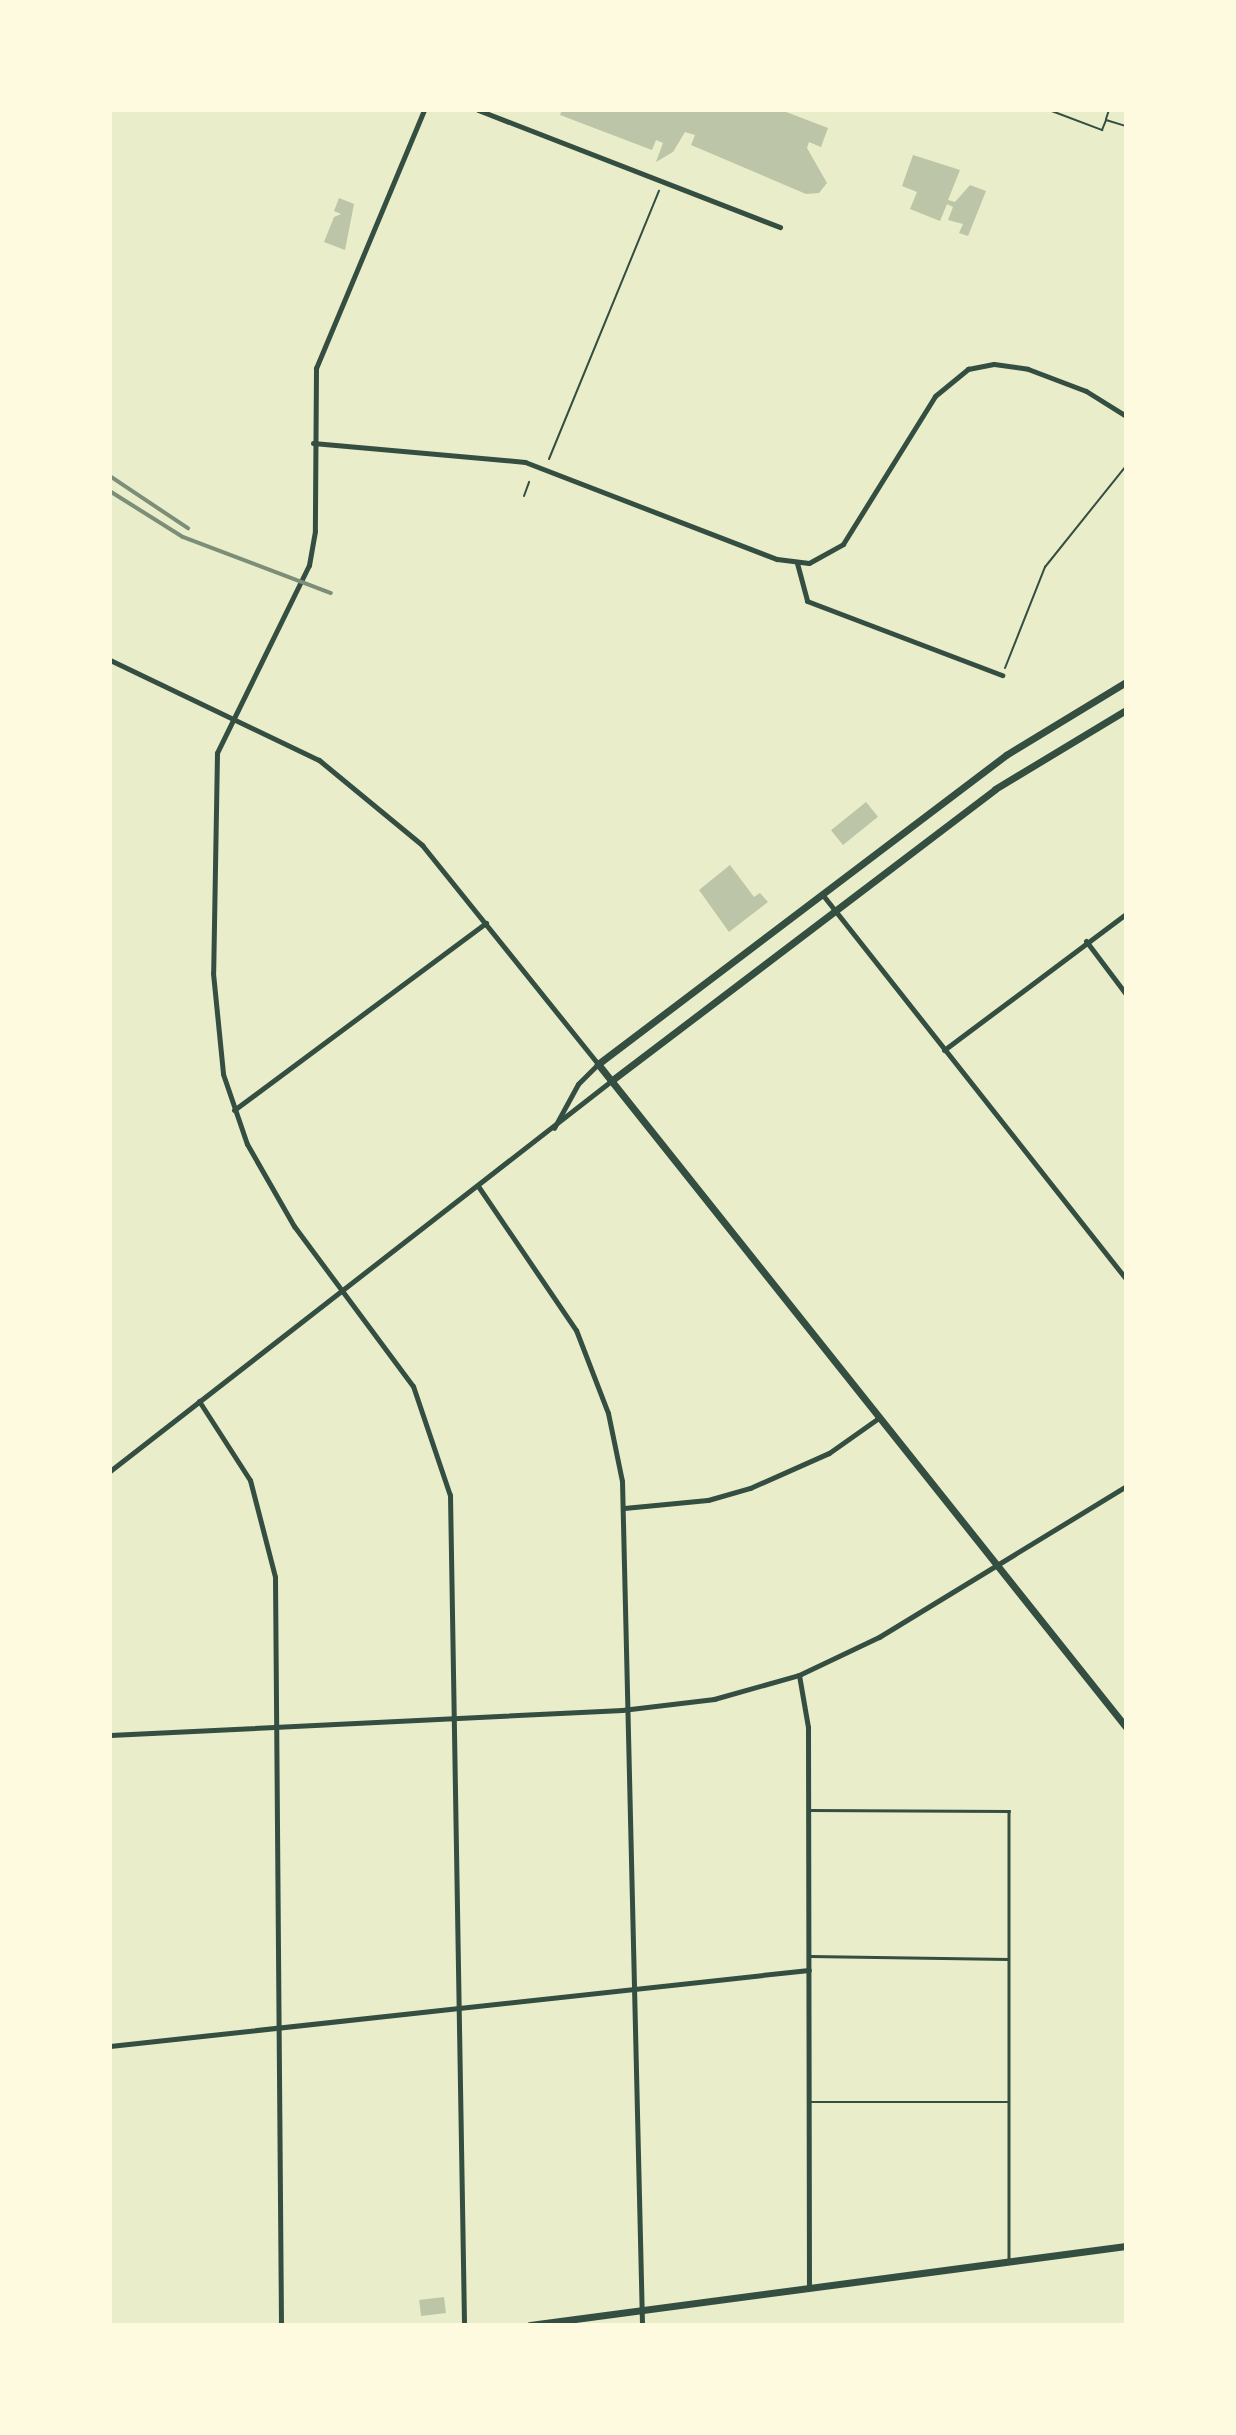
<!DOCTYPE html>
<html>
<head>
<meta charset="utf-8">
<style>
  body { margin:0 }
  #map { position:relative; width:1236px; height:2435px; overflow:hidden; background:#e9edc9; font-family:Raleway,sans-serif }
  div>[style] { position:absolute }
  .building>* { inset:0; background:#bcc5a7; transform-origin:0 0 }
  .path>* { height:2px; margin:-1px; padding:0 1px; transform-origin:1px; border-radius:1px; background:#344e41 }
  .service>* { height:2.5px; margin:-1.25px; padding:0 1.25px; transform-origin:1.25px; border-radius:1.25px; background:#344e41 }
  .minor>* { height:5px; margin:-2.5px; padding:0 2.5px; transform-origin:2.5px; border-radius:2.5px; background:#344e41 }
  .tertiary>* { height:7px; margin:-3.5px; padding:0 3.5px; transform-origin:3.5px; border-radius:3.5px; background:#344e41 }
  .rail>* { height:3.5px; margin:-1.75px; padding:0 1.75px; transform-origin:1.75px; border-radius:1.75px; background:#7c8e77 }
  span { translate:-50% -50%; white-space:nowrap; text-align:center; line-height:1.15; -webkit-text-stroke:5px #fefae0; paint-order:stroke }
  .frame { position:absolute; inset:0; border:112px solid #fefae0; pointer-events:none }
</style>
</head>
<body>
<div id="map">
  <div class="building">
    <i style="clip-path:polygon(562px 110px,781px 110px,828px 128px,821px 147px,809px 142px,807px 148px,827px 183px,819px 193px,806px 194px,691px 145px,695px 135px,685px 132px,673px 152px,656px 162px,663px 143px,656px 140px,652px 150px,560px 115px)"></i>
    <i style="clip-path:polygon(913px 155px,960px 170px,948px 200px,955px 202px,970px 185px,986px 191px,968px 236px,959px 233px,963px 224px,948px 220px,953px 207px,947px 204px,940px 221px,910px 209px,917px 192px,902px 186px)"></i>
    <i style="clip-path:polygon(339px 198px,354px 204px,345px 250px,324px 242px,334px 217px,341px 214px,334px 211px)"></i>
    <i style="left:866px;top:802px;width:19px;height:45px;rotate:51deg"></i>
    <i style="clip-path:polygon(730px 865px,754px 897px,760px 893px,768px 902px,729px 932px,699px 890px)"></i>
    <i style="left:444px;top:2297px;width:16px;height:25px;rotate:83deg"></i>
  </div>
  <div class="path">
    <i style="left:1049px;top:110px;width:57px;rotate:20.7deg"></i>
    <i style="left:1102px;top:130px;width:11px;rotate:-68deg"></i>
    <i style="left:1106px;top:120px;width:21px;rotate:17deg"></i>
    <i style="left:1106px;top:119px;width:9px;rotate:-72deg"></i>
    <i style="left:549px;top:459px;width:290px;rotate:-67.7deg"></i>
    <i style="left:524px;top:496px;width:15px;rotate:-70deg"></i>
    <i style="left:1005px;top:668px;width:109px;rotate:-68.4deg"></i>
    <i style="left:1045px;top:567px;width:129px;rotate:-51.3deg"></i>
  </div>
  <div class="service">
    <i style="left:809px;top:1810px;width:200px;rotate:0.3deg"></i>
    <i style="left:1009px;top:1811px;width:448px;rotate:90deg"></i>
    <i style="left:810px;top:1956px;width:198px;rotate:0.9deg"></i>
    <i style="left:809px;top:2102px;width:199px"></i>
  </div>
  <div class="minor">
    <i style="left:424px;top:110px;width:280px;rotate:112.7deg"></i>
    <i style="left:316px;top:368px;width:163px;rotate:90.4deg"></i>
    <i style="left:315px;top:531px;width:35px;rotate:100deg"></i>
    <i style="left:309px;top:565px;width:209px;rotate:116.1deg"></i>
    <i style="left:217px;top:753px;width:220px;rotate:91deg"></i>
    <i style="left:213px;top:973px;width:101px;rotate:84.3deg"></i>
    <i style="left:223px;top:1074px;width:74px;rotate:71.1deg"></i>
    <i style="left:247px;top:1144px;width:95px;rotate:60.2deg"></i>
    <i style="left:294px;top:1226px;width:199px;rotate:53.4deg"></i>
    <i style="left:413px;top:1386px;width:115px;rotate:71.3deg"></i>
    <i style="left:450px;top:1495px;width:830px;rotate:89.03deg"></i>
    <i style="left:478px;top:110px;width:324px;rotate:21.2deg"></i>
    <i style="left:313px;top:443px;width:213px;rotate:5.1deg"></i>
    <i style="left:525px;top:462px;width:270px;rotate:21.1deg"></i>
    <i style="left:777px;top:559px;width:32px;rotate:7deg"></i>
    <i style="left:809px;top:563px;width:39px;rotate:-29deg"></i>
    <i style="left:843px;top:544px;width:174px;rotate:-58.1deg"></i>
    <i style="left:935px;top:396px;width:43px;rotate:-39.3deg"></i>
    <i style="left:968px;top:369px;width:26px;rotate:-11deg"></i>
    <i style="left:994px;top:364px;width:34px;rotate:8deg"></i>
    <i style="left:1028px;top:369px;width:62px;rotate:20.8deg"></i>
    <i style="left:1086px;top:391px;width:47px;rotate:32deg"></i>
    <i style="left:797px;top:563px;width:39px;rotate:75deg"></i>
    <i style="left:807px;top:601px;width:209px;rotate:20.8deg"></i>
    <i style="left:110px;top:660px;width:232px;rotate:25.6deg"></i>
    <i style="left:319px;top:760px;width:134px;rotate:39.5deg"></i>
    <i style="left:422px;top:845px;width:281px;rotate:51.2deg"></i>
    <i style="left:598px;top:1064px;width:28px;rotate:135deg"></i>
    <i style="left:578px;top:1084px;width:50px;rotate:118.6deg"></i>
    <i style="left:822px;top:894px;width:491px;rotate:51.7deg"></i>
    <i style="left:1086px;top:941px;width:66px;rotate:53deg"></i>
    <i style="left:944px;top:1050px;width:227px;rotate:-36.8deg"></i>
    <i style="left:234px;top:1110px;width:314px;rotate:-36.6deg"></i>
    <i style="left:478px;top:1186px;width:174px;rotate:55.8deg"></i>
    <i style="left:576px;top:1330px;width:89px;rotate:68.9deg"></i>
    <i style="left:608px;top:1413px;width:69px;rotate:78.4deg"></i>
    <i style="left:622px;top:1481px;width:844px;rotate:88.64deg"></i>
    <i style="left:199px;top:1401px;width:94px;rotate:57.2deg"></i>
    <i style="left:250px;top:1480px;width:100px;rotate:75.5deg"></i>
    <i style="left:275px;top:1577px;width:748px;rotate:89.54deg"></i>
    <i style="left:110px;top:1471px;width:635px;rotate:-37.9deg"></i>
    <i style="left:624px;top:1508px;width:84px;rotate:-5.4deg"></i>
    <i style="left:708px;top:1500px;width:44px;rotate:-15.9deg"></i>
    <i style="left:750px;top:1488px;width:86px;rotate:-23.9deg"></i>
    <i style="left:829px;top:1453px;width:62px;rotate:-35.2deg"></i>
    <i style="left:799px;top:1675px;width:53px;rotate:80.2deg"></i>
    <i style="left:808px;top:1727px;width:560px;rotate:89.9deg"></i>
    <i style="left:110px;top:1735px;width:513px;rotate:-2.8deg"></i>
    <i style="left:622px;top:1710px;width:93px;rotate:-6.8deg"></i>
    <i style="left:714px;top:1699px;width:88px;rotate:-15.8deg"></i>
    <i style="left:799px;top:1675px;width:89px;rotate:-25.4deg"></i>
    <i style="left:879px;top:1637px;width:289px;rotate:-31.4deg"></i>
    <i style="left:110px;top:2046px;width:703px;rotate:-6.21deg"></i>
  </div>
  <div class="tertiary">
    <i style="left:1126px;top:682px;width:140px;rotate:148.7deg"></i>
    <i style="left:1006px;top:755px;width:512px;rotate:142.86deg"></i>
    <i style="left:598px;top:1064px;width:848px;rotate:51.47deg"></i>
    <i style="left:611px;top:1081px;width:482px;rotate:-37.2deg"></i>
    <i style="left:995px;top:789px;width:153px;rotate:-31.1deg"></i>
    <i style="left:530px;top:2325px;width:601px;rotate:-7.55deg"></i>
  </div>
  <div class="rail">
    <i style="left:110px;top:476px;width:94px;rotate:33.7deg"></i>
    <i style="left:110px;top:491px;width:86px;rotate:32.2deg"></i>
    <i style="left:183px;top:537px;width:158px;rotate:20.7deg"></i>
  </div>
  <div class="frame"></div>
</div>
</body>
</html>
